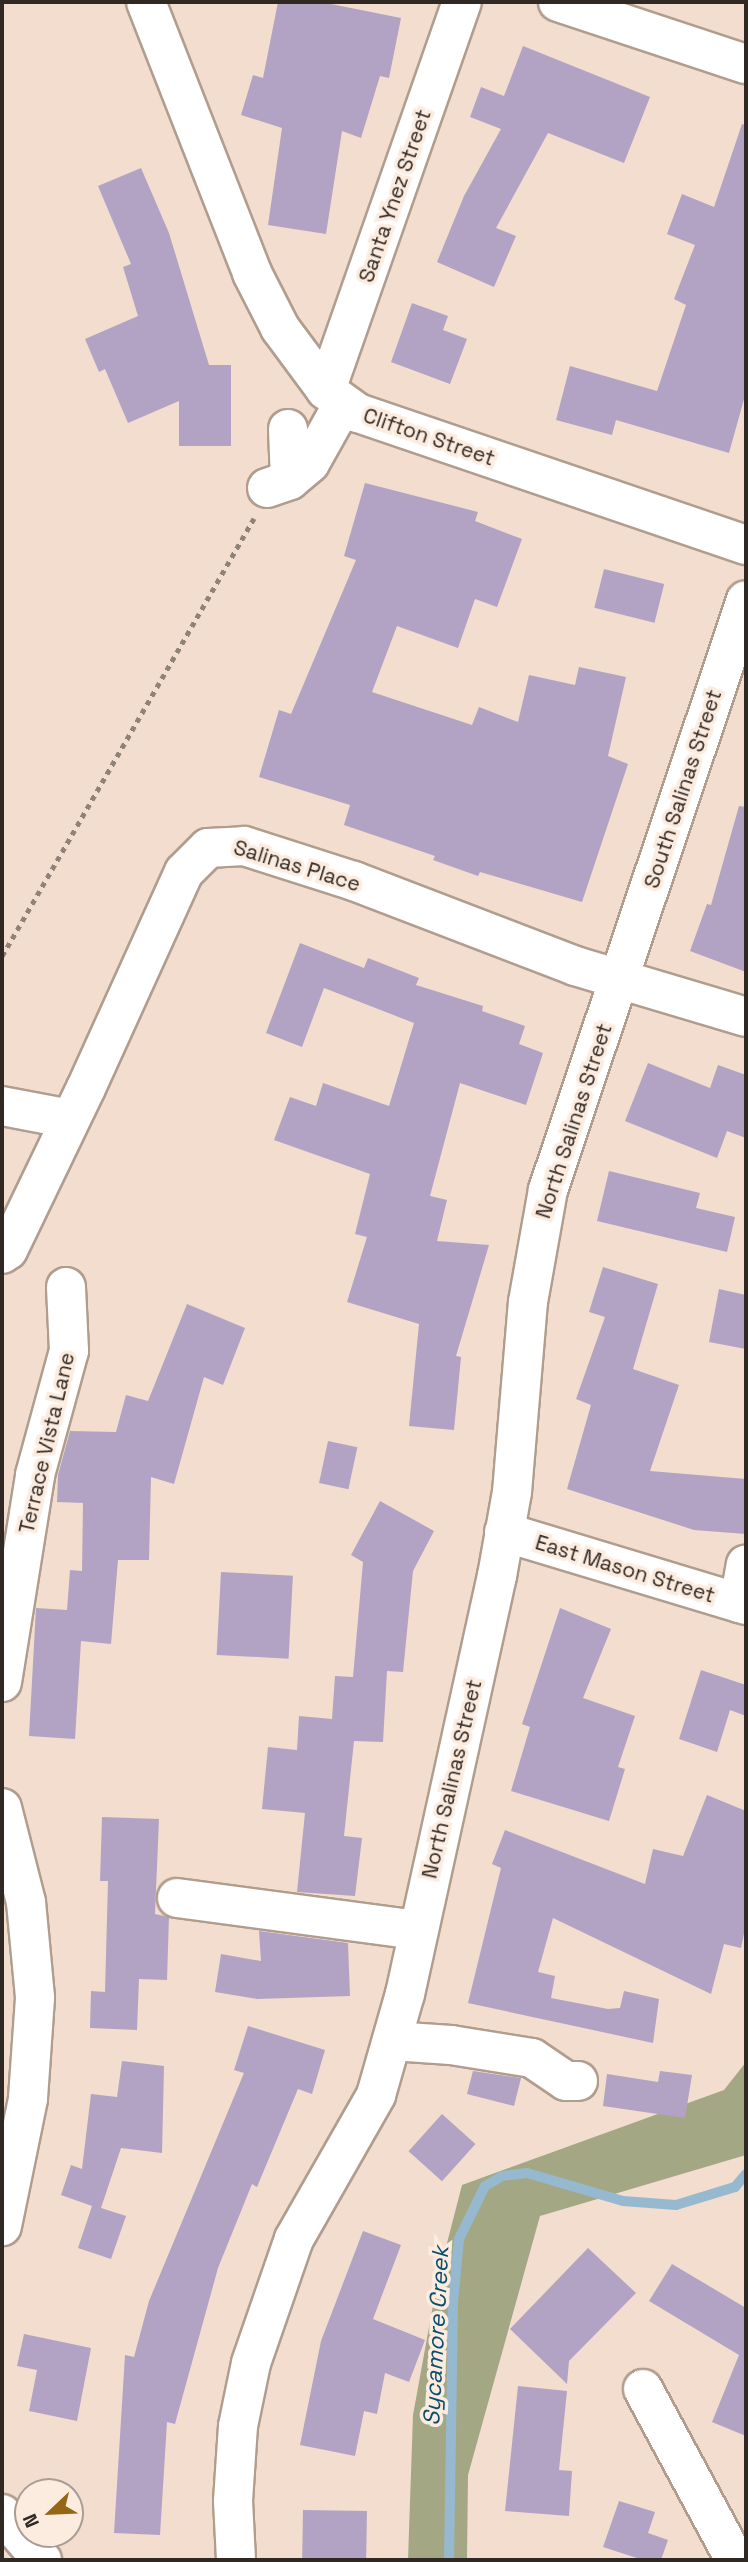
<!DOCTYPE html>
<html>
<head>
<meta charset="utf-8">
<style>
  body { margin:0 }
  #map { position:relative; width:748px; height:2562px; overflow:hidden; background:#f2ddce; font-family:"Space Grotesk",sans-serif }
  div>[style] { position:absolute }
  .forest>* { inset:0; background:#a4a783 }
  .stream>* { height:10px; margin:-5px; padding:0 5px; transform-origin:5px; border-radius:5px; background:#96b9d0 }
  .building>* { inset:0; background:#b2a3c4; transform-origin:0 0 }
  .path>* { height:4.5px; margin-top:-2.25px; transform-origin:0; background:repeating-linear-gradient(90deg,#918278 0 5px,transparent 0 10px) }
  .roads { filter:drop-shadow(2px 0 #b09d8e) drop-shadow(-2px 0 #b09d8e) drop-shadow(0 2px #b09d8e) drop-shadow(0 -2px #b09d8e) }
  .minor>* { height:38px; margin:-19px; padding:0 19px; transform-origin:19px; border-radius:19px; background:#fff }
  .major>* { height:38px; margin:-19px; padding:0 19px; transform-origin:19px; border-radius:19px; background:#fff }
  span { translate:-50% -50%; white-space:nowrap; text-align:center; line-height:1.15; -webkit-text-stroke:7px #fcebdf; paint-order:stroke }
  .street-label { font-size:21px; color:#302822 }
  .water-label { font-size:23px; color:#0b4d6c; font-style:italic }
  .frame { position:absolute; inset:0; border:4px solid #302822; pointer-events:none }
  .north { position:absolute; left:14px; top:2478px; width:70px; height:70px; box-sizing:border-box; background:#fcebdf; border:2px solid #aa9d93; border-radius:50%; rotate:247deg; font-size:19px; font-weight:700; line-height:28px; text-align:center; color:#302822 }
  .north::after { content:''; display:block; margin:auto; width:24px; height:32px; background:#956614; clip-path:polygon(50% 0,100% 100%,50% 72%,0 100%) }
</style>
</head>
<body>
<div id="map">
  <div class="forest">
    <i style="clip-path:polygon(746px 2062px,746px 2155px,540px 2216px,468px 2475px,467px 2560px,408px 2560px,413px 2415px,438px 2278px,462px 2185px,724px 2090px)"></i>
  </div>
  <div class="stream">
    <i style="left:449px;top:2560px;width:258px;rotate:-89.1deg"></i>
    <i style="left:453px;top:2302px;width:63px;rotate:-84.6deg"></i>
    <i style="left:459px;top:2239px;width:59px;rotate:-63.9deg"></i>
    <i style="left:485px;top:2186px;width:20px;rotate:-30deg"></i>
    <i style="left:502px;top:2176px;width:25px;rotate:-7deg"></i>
    <i style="left:527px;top:2173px;width:100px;rotate:16.3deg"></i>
    <i style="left:623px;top:2201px;width:53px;rotate:4.3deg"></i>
    <i style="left:676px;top:2205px;width:62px;rotate:-17deg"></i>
    <i style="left:735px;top:2187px;width:17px;rotate:-50deg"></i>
  </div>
  <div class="building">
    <i style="clip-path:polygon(278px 2px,321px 2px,401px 18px,389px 78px,380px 76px,361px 138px,342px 131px,326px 234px,268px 225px,282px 128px,241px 115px,253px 75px,263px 78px)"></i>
    <i style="clip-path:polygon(523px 46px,650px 97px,624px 163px,548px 133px,496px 228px,516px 236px,494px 287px,437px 262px,464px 196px,501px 129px,470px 117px,481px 87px,504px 96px)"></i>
    <i style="clip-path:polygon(742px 124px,746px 125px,746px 392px,729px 453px,616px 420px,612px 435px,556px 420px,570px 366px,657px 391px,686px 305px,674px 299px,695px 245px,667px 234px,682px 194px,714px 207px)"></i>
    <i style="clip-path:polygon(141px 168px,169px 233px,209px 365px,231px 365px,231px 446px,179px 446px,179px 401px,128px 423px,105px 369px,99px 372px,85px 339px,138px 316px,123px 267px,131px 264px,98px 186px)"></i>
    <i style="clip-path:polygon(412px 303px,448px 316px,443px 330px,467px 339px,450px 384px,391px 362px)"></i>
    <i style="clip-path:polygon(365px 483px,478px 512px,475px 521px,522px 539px,497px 607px,475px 599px,458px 648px,397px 626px,372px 692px,472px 725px,479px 707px,518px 722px,529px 675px,575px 685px,579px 667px,626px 677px,608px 756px,628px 764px,582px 902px,480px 872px,478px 876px,433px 860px,435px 856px,344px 825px,350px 805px,259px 777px,279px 710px,291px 714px,356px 560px,344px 556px)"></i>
    <i style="left:604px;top:569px;width:62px;height:40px;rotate:14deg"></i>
    <i style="clip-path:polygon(739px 806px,746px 807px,746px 972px,690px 951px,707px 904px,711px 905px)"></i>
    <i style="clip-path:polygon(300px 943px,364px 968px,368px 958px,419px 978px,416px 985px,483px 1006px,482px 1011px,525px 1026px,519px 1044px,543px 1053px,526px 1105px,460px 1083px,430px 1196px,447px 1200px,437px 1241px,489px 1245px,456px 1356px,461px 1357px,454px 1430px,409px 1426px,419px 1324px,347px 1302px,367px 1237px,355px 1234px,370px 1174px,274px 1140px,290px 1097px,316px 1106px,323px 1083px,389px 1106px,414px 1023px,324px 988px,302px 1047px,266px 1033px)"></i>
    <i style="clip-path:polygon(648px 1063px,710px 1088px,718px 1065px,746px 1075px,746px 1138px,727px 1131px,717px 1158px,625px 1121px)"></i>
    <i style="clip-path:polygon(609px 1171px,700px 1193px,696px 1208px,735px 1217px,727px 1252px,597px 1221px)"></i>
    <i style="clip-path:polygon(603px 1267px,658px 1284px,633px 1369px,679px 1385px,650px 1471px,746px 1479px,746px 1534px,694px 1530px,567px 1489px,591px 1405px,576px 1399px,605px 1317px,589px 1312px)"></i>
    <i style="clip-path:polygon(719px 1289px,746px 1295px,746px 1349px,709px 1342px)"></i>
    <i style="clip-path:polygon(187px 1304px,245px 1328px,223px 1385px,204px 1377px,174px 1484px,151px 1477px,149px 1560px,118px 1560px,111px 1644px,81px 1641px,75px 1739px,29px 1736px,36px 1608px,67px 1610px,70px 1570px,82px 1571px,83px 1503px,57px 1502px,58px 1475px,70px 1431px,116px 1432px,126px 1395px,148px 1401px)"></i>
    <i style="left:328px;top:1441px;width:30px;height:43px;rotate:12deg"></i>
    <i style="clip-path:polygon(380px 1501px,434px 1531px,413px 1571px,403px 1672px,387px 1671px,383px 1742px,354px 1741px,344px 1836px,362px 1838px,355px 1896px,297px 1892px,305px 1813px,262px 1809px,268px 1747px,297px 1750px,299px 1716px,332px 1719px,335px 1676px,353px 1677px,363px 1562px,351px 1555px)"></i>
    <i style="left:221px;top:1572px;width:72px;height:83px;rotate:3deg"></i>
    <i style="clip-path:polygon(560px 1608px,611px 1629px,583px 1698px,635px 1716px,618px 1767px,625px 1769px,609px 1821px,511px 1791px,530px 1727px,522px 1724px)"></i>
    <i style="clip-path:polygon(701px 1670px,746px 1685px,746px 1716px,730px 1710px,717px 1752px,679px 1739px)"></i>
    <i style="clip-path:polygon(707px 1795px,746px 1811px,746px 1924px,741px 1948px,724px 1944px,711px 1994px,553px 1918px,538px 1972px,555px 1976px,551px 1998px,608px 2009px,620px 2008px,624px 1991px,659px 1999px,653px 2043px,468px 2003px,501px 1868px,492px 1864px,505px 1830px,645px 1884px,653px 1849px,683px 1856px)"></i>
    <i style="clip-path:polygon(102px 1817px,159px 1819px,155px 1914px,169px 1917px,167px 1980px,139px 1979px,137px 2030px,90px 2028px,91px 1991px,105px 1992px,108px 1881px,100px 1881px)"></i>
    <i style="clip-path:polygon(259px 1931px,348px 1943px,350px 1996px,257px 1999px,215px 1992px,221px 1954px,261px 1961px)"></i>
    <i style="clip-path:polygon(248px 2026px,325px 2050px,312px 2094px,298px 2089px,257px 2187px,252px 2184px,218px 2268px,175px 2424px,167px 2422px,160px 2535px,114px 2533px,125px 2355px,134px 2357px,149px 2301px,244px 2073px,234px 2070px)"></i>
    <i style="clip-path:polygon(122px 2061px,164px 2066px,162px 2153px,121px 2148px,101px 2208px,126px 2216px,111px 2259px,78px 2248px,92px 2206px,61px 2195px,71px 2165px,82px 2169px,91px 2094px,117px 2097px)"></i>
    <i style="clip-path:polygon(473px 2071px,521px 2078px,514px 2106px,467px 2094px)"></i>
    <i style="clip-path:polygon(660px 2071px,692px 2075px,685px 2118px,603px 2106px,607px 2074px,658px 2082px)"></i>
    <i style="left:442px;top:2114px;width:45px;height:50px;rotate:42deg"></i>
    <i style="clip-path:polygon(363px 2231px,401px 2245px,373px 2319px,425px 2340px,409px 2382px,385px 2373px,377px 2414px,364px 2411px,355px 2456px,300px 2445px,321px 2341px)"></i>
    <i style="clip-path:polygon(588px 2248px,636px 2293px,569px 2361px,567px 2384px,510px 2329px)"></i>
    <i style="clip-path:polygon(672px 2264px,746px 2308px,746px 2436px,712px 2422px,739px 2355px,649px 2301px)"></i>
    <i style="clip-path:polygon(24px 2334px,91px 2348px,77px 2421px,29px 2411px,37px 2370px,17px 2366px)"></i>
    <i style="clip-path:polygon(518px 2386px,567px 2391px,559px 2470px,572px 2471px,569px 2516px,505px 2511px)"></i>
    <i style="clip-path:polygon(619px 2501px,655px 2512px,648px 2533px,668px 2540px,661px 2560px,643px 2560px,603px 2547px)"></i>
    <i style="left:303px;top:2510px;width:64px;height:49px;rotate:1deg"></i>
  </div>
  <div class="path">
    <i style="left:2px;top:956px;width:505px;rotate:-60.09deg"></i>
  </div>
  <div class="roads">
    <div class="minor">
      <i style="left:146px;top:2px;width:291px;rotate:68.6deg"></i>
      <i style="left:252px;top:273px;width:62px;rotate:63deg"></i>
      <i style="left:280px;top:328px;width:77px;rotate:53.4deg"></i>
      <i style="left:326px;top:390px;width:39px;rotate:36deg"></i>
      <i style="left:358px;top:413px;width:410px;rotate:18.8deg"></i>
      <i style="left:558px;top:2px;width:198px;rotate:18.3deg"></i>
      <i style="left:326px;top:390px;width:411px;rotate:-70.7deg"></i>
      <i style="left:288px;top:429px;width:51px;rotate:87.8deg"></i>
      <i style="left:267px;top:488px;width:24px;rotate:-19deg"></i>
      <i style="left:290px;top:480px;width:26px;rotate:-40deg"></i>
      <i style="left:310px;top:463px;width:68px;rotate:-60.8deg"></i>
      <i style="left:2px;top:1106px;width:69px;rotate:10.8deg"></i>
      <i style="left:2px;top:1254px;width:7px;rotate:-34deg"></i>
      <i style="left:8px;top:1250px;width:180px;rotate:-64.3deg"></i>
      <i style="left:86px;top:1088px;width:237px;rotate:-65.6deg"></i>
      <i style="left:184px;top:872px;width:34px;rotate:-45deg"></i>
      <i style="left:208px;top:848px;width:36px;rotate:-3deg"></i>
      <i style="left:244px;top:846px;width:115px;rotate:17.7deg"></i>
      <i style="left:354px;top:881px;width:237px;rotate:21deg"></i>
      <i style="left:575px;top:966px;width:178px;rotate:16.6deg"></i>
      <i style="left:504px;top:1532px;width:253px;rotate:16.8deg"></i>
      <i style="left:739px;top:1603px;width:39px;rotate:-80deg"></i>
      <i style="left:2px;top:1682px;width:210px;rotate:-80.9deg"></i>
      <i style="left:35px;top:1475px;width:129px;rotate:-74.7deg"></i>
      <i style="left:69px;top:1351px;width:64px;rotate:-92.7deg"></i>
      <i style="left:2px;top:1808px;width:97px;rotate:75.7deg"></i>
      <i style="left:26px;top:1902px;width:96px;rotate:84.6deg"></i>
      <i style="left:35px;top:1998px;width:101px;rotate:94deg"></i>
      <i style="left:28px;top:2099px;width:130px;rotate:101.6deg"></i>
      <i style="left:177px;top:1898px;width:243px;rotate:7.6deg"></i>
      <i style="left:392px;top:2041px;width:59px;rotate:3.9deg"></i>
      <i style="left:451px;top:2045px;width:82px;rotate:9.1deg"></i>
      <i style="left:532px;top:2058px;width:41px;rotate:34.1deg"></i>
      <i style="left:566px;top:2081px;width:12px"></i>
      <i style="left:643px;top:2389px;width:194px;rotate:61.7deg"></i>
      <i style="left:2px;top:2514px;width:61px;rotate:49deg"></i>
    </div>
    <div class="major">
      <i style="left:236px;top:2560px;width:59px;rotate:-92.9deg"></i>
      <i style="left:233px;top:2501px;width:75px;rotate:-86.2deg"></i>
      <i style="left:238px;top:2426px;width:64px;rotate:-78.3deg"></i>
      <i style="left:251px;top:2363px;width:131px;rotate:-70.9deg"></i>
      <i style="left:294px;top:2239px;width:166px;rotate:-60.3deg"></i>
      <i style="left:376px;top:2095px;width:105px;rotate:-74deg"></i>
      <i style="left:405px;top:1994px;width:428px;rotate:-77.6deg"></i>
      <i style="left:497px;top:1576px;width:85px;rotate:-79.9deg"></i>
      <i style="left:512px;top:1492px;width:191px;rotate:-85.2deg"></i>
      <i style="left:528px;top:1302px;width:114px;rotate:-79.9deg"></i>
      <i style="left:548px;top:1190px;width:622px;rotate:-71.45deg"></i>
    </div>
  </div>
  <div class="street-label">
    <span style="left:395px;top:196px;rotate:-71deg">Santa Ynez Street</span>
    <span style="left:429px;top:437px;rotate:19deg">Clifton Street</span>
    <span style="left:683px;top:789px;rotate:-72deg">South Salinas Street</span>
    <span style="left:297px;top:866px;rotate:17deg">Salinas Place</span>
    <span style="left:574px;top:1121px;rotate:-72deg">North Salinas Street</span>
    <span style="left:47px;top:1443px;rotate:-77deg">Terrace Vista Lane</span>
    <span style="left:625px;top:1569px;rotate:17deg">East Mason Street</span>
    <span style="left:452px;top:1779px;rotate:-77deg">North Salinas Street</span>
  </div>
  <div class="water-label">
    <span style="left:436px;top:2336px;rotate:-87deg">Sycamore Creek</span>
  </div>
  <div class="frame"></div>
  <div class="north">N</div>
</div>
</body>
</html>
